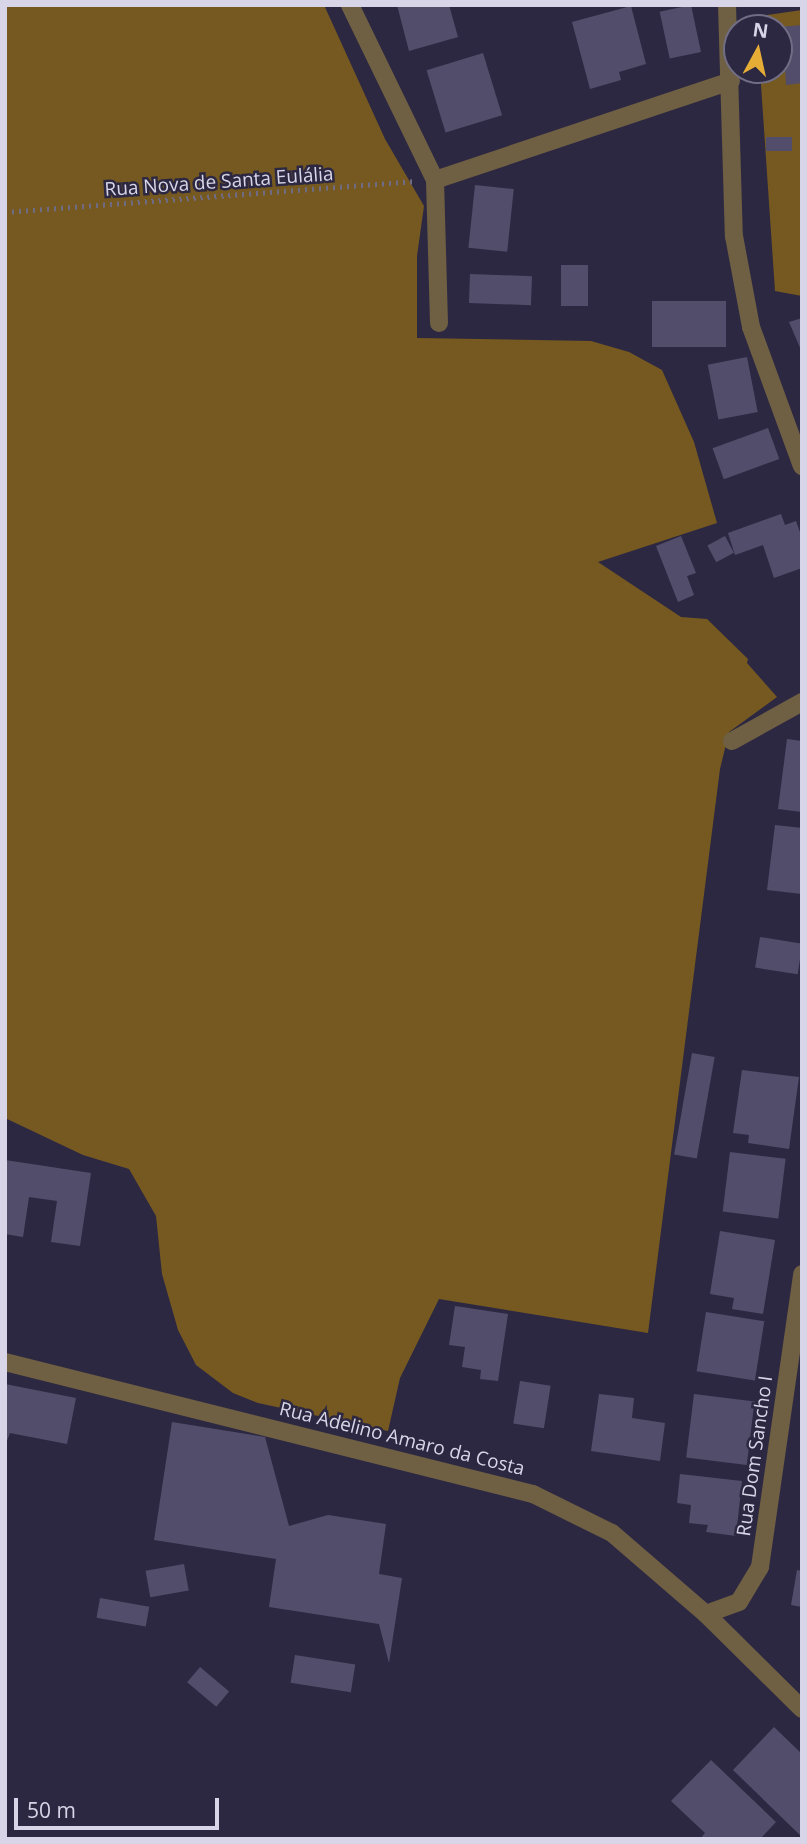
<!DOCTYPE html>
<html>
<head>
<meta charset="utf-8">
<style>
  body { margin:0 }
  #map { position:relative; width:807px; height:1844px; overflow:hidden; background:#2d2842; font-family:"Open Sans",sans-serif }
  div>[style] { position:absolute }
  .forest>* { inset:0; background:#755920 }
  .building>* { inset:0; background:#524d6a; transform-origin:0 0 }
  .path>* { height:4.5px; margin-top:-2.25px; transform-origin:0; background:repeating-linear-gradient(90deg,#6f6b82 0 2px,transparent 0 7px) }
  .minor>* { height:18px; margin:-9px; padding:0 9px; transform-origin:9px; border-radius:9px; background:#6f6043 }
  span { translate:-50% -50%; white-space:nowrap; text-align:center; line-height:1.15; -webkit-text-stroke:5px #2d2842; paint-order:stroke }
  .street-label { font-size:19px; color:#d7d5e7 }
  .frame { position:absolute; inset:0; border:7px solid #d7d5e7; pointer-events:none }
  .north { position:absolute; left:723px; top:14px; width:70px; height:70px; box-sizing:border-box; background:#2d2842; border:2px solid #716d84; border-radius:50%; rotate:8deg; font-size:19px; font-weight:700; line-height:28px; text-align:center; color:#d7d5e7 }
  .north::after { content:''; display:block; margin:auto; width:24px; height:32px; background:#e5ad35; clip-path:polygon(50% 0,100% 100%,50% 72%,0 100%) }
  .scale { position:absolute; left:14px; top:1798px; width:205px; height:32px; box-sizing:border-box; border:4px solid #d7d5e7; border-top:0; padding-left:9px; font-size:21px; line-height:24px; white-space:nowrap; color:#d7d5e7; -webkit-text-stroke:5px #2d2842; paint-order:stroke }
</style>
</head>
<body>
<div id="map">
  <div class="forest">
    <i style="clip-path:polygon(5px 5px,324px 5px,385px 139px,424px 206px,417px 256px,417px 338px,591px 341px,629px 352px,662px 370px,694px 442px,717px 523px,598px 562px,681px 617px,707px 619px,748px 659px,747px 663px,777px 697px,729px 732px,720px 769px,648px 1333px,439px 1299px,400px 1378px,388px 1431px,258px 1403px,233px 1393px,196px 1365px,178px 1330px,162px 1274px,156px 1216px,129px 1169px,83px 1155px,5px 1118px)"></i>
    <i style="clip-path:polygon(802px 10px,802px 296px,775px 291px,760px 70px,779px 70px,779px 28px,755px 28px,754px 17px)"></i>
  </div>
  <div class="building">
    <i style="clip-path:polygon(397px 5px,449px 5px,458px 37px,409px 51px)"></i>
    <i style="left:691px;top:5px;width:48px;height:32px;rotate:78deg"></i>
    <i style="clip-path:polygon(631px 6px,646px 64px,619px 72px,621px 80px,590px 89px,572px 22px)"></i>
    <i style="clip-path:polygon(802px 25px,802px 83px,786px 85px,785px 68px,779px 69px,779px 27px)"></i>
    <i style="left:483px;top:53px;width:65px;height:59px;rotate:73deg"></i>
    <i style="left:766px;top:137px;width:26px;height:14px"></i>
    <i style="left:475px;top:185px;width:39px;height:63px;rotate:6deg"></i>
    <i style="left:561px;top:265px;width:27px;height:41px"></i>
    <i style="left:470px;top:274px;width:62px;height:29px;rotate:2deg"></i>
    <i style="left:652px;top:301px;width:74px;height:46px"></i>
    <i style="clip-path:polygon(802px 318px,802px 350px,801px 350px,789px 322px)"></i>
    <i style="left:747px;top:357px;width:56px;height:40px;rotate:79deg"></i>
    <i style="left:768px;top:428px;width:33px;height:59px;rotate:70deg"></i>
    <i style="clip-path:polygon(781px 514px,785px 525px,796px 521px,802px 538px,802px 568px,774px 578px,763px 545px,735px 555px,728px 533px)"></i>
    <i style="clip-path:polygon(681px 536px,696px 573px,687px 576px,694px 595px,678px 602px,656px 546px)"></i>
    <i style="left:725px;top:536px;width:19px;height:20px;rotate:62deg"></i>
    <i style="clip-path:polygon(787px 739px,802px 741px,802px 812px,778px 809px)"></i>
    <i style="clip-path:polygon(775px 825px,802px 828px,802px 894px,767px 890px)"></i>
    <i style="left:760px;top:937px;width:43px;height:31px;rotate:9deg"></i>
    <i style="left:692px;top:1053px;width:23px;height:103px;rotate:10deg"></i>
    <i style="clip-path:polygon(742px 1070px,799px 1077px,789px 1149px,748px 1143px,749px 1135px,733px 1133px)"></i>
    <i style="left:730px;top:1152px;width:56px;height:60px;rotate:7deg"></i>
    <i style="clip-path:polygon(5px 1160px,91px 1173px,80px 1246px,51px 1242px,57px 1201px,29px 1197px,23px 1237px,5px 1234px)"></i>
    <i style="clip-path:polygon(720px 1231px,775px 1240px,763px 1314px,732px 1309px,734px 1298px,710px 1294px)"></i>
    <i style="clip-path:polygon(455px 1306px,508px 1314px,498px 1381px,480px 1379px,481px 1370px,462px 1367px,465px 1347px,449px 1345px)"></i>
    <i style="left:706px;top:1312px;width:59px;height:60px;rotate:9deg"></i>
    <i style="left:520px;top:1381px;width:31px;height:43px;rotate:9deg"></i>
    <i style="clip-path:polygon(5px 1384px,76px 1398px,67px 1444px,10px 1433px,5px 1446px)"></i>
    <i style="clip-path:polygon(599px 1394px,634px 1398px,632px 1418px,665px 1423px,660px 1461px,591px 1451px)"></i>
    <i style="left:694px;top:1394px;width:61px;height:64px;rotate:7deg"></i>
    <i style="clip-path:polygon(172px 1422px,265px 1437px,289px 1526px,328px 1515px,386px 1524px,379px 1574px,402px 1578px,389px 1663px,379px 1624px,269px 1607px,276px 1559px,154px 1540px)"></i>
    <i style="clip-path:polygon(680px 1474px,742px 1481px,736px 1536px,706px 1532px,708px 1525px,689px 1523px,691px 1505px,677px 1503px)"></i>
    <i style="left:184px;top:1564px;width:27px;height:39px;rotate:80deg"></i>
    <i style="clip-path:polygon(797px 1570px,802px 1571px,802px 1607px,791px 1605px)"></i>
    <i style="left:100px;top:1598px;width:50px;height:20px;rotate:10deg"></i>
    <i style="left:295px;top:1655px;width:61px;height:28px;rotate:9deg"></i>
    <i style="left:200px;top:1667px;width:38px;height:20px;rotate:40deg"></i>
    <i style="clip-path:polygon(774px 1727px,802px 1754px,802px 1837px,733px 1770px)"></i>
    <i style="clip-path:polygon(711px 1760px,776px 1822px,760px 1839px,700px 1839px,705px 1833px,671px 1801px)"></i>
  </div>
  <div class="path">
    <i style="left:5px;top:212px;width:409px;rotate:-4.3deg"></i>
  </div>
  <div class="minor">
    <i style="left:350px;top:5px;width:195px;rotate:64.1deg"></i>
    <i style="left:435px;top:180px;width:143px;rotate:88.4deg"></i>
    <i style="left:727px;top:5px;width:231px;rotate:88.3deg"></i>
    <i style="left:734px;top:236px;width:93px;rotate:79.4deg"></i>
    <i style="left:751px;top:327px;width:148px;rotate:69.9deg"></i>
    <i style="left:435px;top:180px;width:312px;rotate:-18.5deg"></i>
    <i style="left:732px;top:741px;width:80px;rotate:-29.1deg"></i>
    <i style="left:5px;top:1362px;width:544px;rotate:14.04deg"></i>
    <i style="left:533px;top:1494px;width:88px;rotate:26.3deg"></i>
    <i style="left:612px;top:1533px;width:124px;rotate:40.8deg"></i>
    <i style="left:706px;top:1614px;width:135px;rotate:44.7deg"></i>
    <i style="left:706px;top:1614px;width:35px;rotate:-20deg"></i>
    <i style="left:739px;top:1602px;width:41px;rotate:-59deg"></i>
    <i style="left:760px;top:1567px;width:296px;rotate:-81.8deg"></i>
  </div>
  <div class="street-label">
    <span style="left:219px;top:182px;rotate:-4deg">Rua Nova de Santa Eulália</span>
    <span style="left:402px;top:1439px;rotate:14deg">Rua Adelino Amaro da Costa</span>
    <span style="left:755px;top:1456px;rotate:-82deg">Rua Dom Sancho I</span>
  </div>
  <div class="frame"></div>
  <div class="north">N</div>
  <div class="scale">50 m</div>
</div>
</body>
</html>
